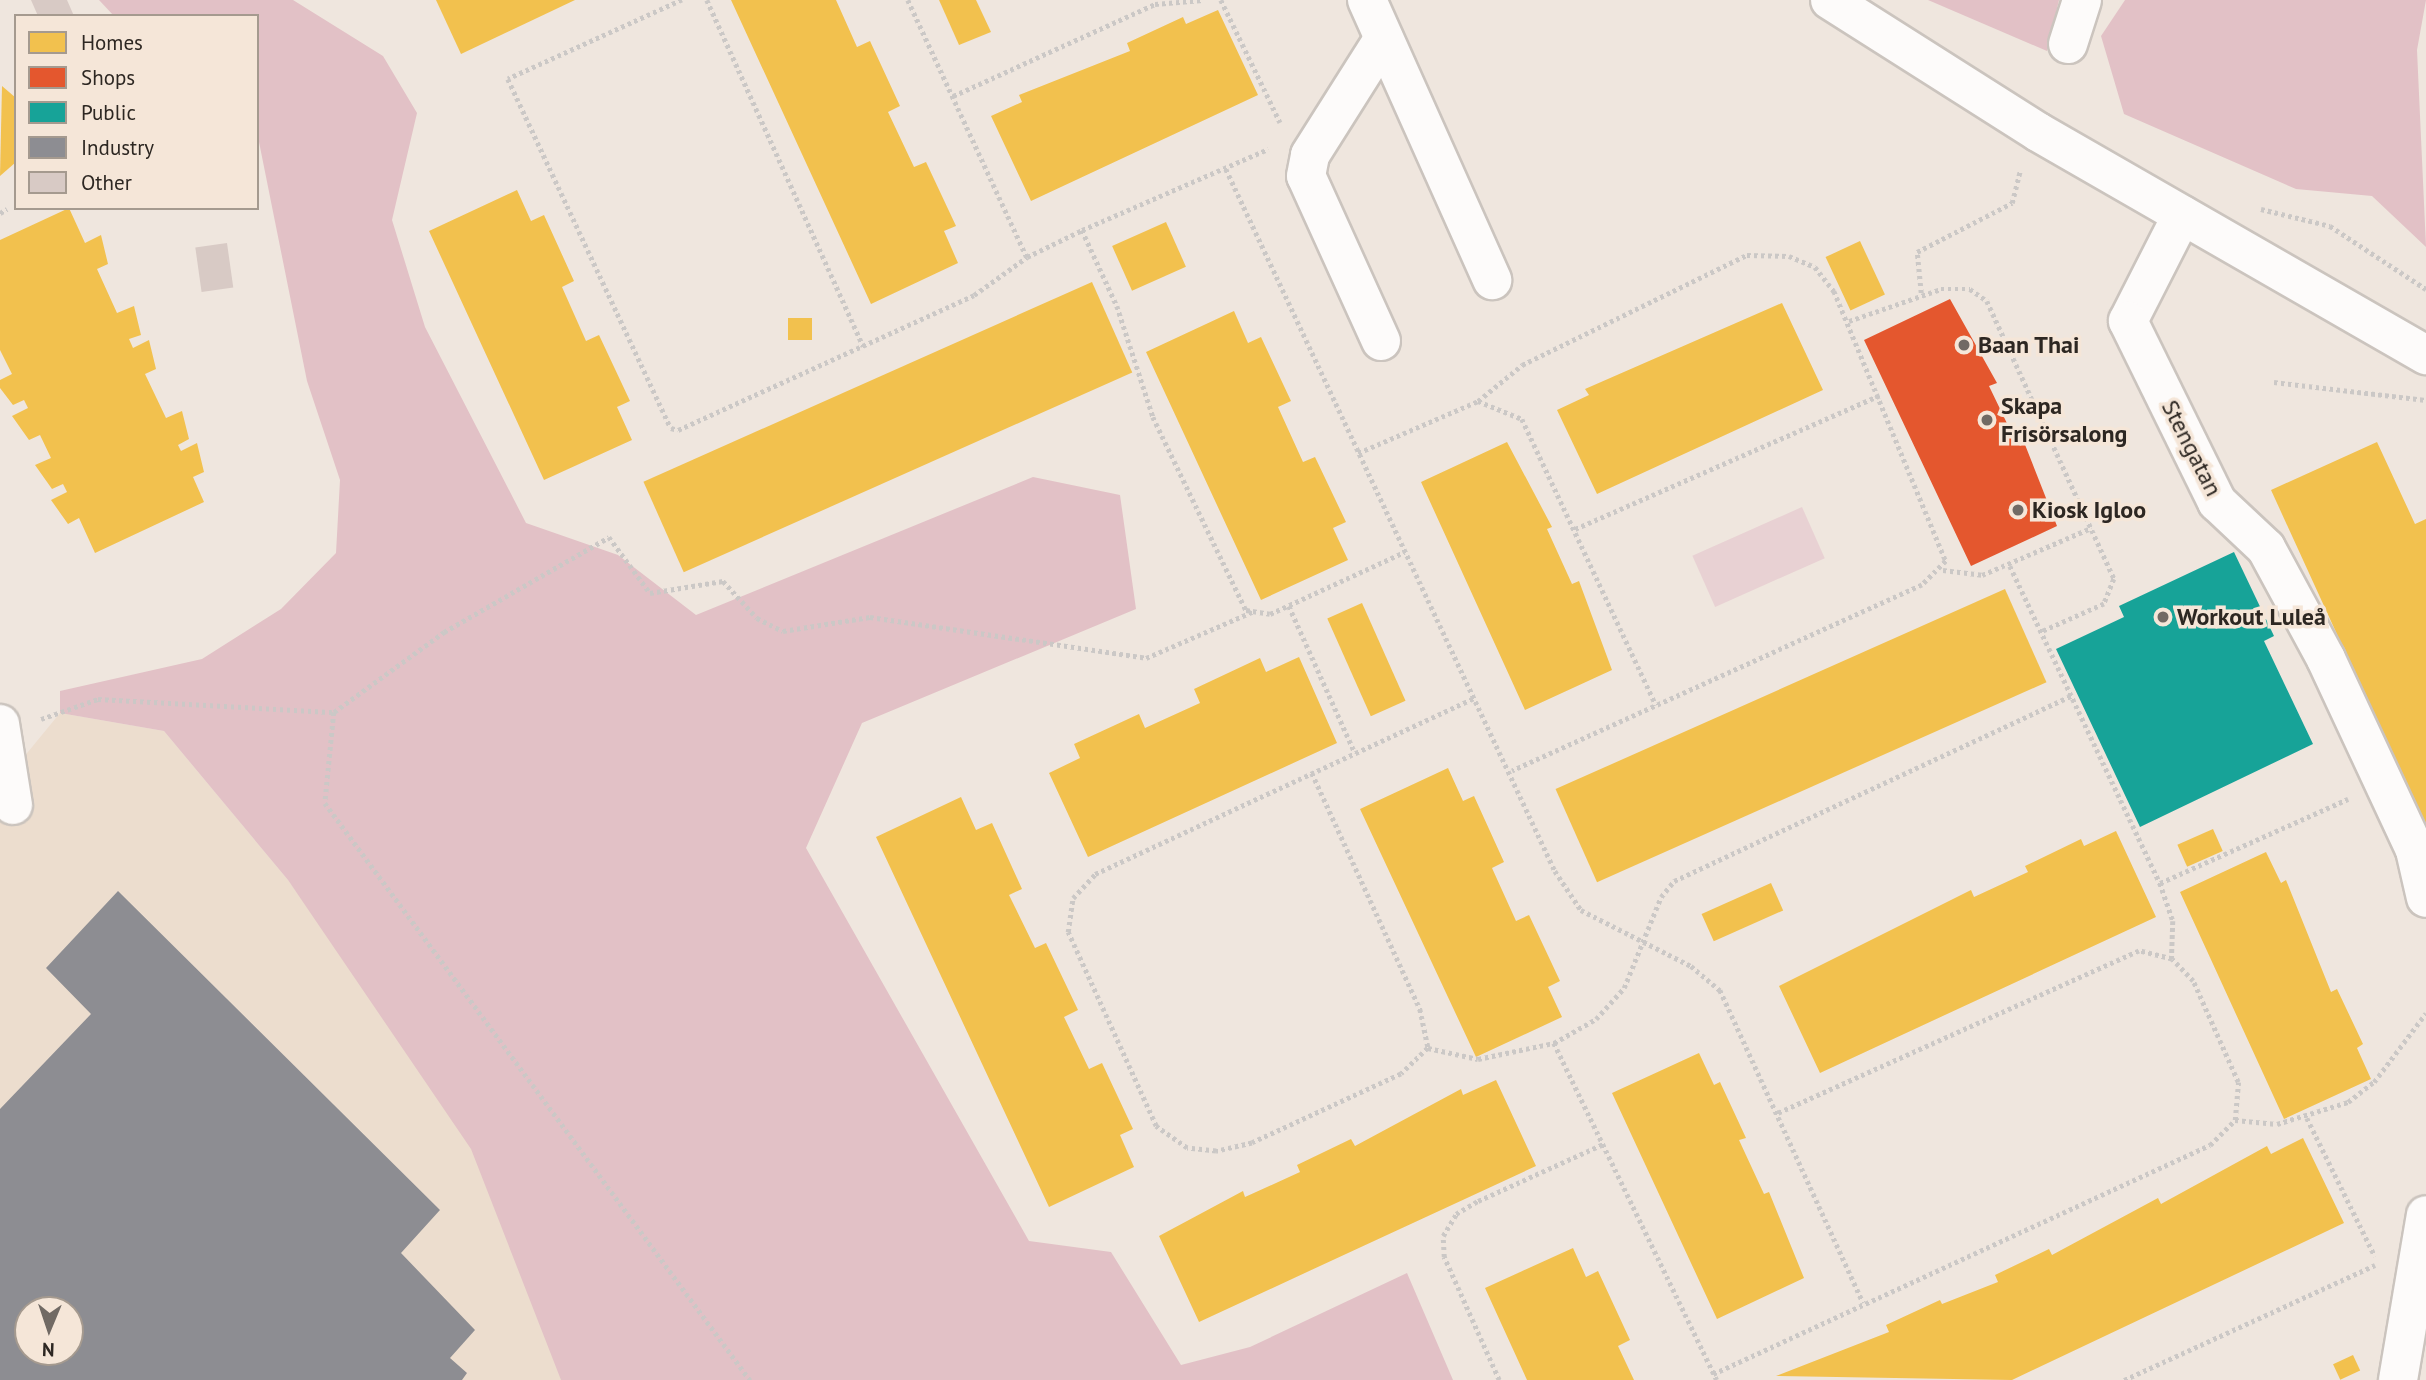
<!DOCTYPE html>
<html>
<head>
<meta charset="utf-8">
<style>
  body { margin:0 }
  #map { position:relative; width:2426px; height:1380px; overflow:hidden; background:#efe6de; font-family:"PT Sans",sans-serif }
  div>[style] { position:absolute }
  .built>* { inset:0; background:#ecddce }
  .green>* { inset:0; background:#e8d1d3; transform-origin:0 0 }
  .forest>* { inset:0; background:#e2c1c6 }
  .homes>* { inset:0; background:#f2c14e; transform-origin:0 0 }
  .shops>* { inset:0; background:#e4572e }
  .public>* { inset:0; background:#17a398 }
  .industry>* { inset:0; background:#8d8d92 }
  .building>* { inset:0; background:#d8cac5; transform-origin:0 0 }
  .path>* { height:4.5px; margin-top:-2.25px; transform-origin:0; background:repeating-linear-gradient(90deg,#cbc8c6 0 3.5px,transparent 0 7px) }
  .roads { filter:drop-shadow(2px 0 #cbc4be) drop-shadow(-2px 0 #cbc4be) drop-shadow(0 2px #cbc4be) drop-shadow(0 -2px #cbc4be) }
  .minor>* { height:38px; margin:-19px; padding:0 19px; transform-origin:19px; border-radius:19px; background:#fdfbfa }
  .dots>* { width:19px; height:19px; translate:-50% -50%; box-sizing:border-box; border:4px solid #f5e6d8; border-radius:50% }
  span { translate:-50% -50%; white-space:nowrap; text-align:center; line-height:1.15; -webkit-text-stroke:7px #f5e6d8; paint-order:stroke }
  .poi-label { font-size:24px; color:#2d2722; font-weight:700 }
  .left { translate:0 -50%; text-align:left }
  .street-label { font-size:24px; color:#2d2722 }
  .legend { position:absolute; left:14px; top:14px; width:245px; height:196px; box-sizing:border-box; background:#f5e6d8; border:2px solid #a59a8f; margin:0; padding:9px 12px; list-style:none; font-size:21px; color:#2d2722 }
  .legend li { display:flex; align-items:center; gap:14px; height:35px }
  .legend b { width:35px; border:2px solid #a59a8f }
  .north { position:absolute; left:14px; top:1296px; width:70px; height:70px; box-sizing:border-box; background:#f5e6d8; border:2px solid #a59a8f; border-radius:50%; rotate:182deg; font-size:19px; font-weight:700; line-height:28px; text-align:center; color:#2d2722 }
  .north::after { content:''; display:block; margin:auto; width:24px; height:32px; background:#716a64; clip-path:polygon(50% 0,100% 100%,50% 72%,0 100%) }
</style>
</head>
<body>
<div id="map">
  <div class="built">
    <i style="clip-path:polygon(evenodd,60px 713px,164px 731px,288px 880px,640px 1380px,0 1380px,0 786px,60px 713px,28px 1310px,70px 1310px,70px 1352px,28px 1352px,28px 1310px)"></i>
  </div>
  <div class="green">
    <i style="left:1802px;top:507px;width:56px;height:120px;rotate:66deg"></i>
  </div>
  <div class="forest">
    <i style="clip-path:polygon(99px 0,293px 0,383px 56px,417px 113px,392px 220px,425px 327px,526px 523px,618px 555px,696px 615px,1033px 477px,1120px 495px,1136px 609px,862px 723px,806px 848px,1029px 1241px,1111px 1252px,1181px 1365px,1250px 1347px,1407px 1273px,1453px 1380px,561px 1380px,471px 1149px,288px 880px,164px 731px,60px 713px,60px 691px,202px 659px,281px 609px,336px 553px,340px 480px,307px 381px,257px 132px,257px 16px,114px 16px)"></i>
    <i style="clip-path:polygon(1928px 0,2059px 0,2047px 51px)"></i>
    <i style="clip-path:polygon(2125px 0,2426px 0,2417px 50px,2426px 247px,2372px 196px,2296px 189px,2124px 114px,2101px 36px)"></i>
  </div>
  <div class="homes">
    <i style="clip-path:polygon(436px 0,575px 0,461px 54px)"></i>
    <i style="clip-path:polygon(731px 0,836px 0,857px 47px,870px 41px,900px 106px,888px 112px,914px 167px,926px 162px,956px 226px,944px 231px,958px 263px,871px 304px)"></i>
    <i style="clip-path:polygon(939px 0,976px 0,991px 32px,959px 45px)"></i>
    <i style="clip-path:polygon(1218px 10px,1258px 95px,1031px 201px,991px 116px,1022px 102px,1019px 95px,1130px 51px,1127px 43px,1183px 17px,1186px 24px)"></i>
    <i style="clip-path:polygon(2px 86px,16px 98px,16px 162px,0 176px)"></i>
    <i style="clip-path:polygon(517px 190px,531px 221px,544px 215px,574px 281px,562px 287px,586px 341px,599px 335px,630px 401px,617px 407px,632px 440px,544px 480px,429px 231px)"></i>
    <i style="clip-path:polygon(69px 208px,85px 243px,101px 235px,108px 264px,97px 269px,117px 313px,134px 306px,141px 335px,129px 339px,133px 348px,149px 340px,156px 369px,145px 374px,166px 418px,182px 411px,189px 439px,178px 445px,181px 451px,197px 443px,204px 472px,193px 477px,204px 502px,95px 553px,79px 518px,68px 524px,51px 500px,67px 492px,63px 484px,52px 489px,35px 465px,51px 458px,40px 435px,29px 440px,12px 416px,28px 408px,24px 400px,13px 405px,0 388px,0 380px,12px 374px,0 350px,0 240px)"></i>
    <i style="left:1166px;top:222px;width:49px;height:59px;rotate:66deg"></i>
    <i style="left:1860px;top:241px;width:59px;height:38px;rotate:65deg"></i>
    <i style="left:1092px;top:282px;width:99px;height:491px;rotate:66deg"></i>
    <i style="clip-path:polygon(1782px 303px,1823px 390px,1597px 494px,1557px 410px,1589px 395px,1585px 389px)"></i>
    <i style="clip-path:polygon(1234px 311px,1248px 343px,1261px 337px,1291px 401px,1278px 407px,1303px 462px,1315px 457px,1346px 522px,1333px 528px,1348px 560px,1261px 600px,1146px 352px)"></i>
    <i style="left:788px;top:318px;width:24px;height:22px"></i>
    <i style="clip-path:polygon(1507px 442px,1552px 527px,1547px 529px,1572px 584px,1579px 581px,1612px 670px,1525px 710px,1421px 482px)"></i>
    <i style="clip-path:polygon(2377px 442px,2415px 524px,2426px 519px,2426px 829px,2271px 490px)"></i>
    <i style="left:2005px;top:589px;width:102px;height:492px;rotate:66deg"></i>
    <i style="left:1362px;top:603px;width:107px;height:38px;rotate:66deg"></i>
    <i style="clip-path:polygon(1299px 657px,1337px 743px,1088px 857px,1049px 773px,1080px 758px,1074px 744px,1139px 714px,1145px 728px,1200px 703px,1194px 689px,1260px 658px,1266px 672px)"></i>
    <i style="clip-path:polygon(1448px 768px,1463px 801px,1474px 796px,1504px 862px,1492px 868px,1516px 921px,1529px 915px,1560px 981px,1548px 987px,1562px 1017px,1476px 1057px,1360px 809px)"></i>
    <i style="clip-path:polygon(961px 797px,976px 830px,992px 823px,1022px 889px,1009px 895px,1035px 948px,1046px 943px,1078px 1010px,1064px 1017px,1089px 1069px,1102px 1063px,1133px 1129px,1120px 1135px,1134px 1167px,1049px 1207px,876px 837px)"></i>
    <i style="left:2213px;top:829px;width:24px;height:39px;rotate:66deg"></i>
    <i style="clip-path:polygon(2116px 831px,2156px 917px,1820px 1073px,1779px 986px,1971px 890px,1974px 897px,2028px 872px,2025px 866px,2081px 839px,2084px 846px)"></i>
    <i style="clip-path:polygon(2266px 852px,2281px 883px,2286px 880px,2331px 992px,2337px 989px,2363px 1044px,2357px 1048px,2371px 1079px,2284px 1119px,2180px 892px)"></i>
    <i style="left:1771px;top:883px;width:30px;height:76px;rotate:66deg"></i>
    <i style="clip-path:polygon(1699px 1053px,1714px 1085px,1720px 1082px,1746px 1138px,1739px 1140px,1764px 1194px,1769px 1192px,1804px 1278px,1717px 1319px,1612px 1093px)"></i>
    <i style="clip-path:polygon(1496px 1080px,1536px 1166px,1199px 1322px,1159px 1236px,1243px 1191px,1245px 1197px,1300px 1172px,1297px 1165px,1351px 1139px,1355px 1146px,1461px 1089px,1463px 1095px)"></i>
    <i style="clip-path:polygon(2303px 1138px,2344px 1223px,2012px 1380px,1776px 1376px,1889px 1332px,1886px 1325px,1940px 1300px,1942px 1304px,1998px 1282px,1995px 1275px,2049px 1249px,2052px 1255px,2158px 1198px,2161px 1204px,2267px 1146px,2271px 1154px)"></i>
    <i style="clip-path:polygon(1573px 1248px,1586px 1277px,1598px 1271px,1630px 1340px,1618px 1346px,1634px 1380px,1527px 1380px,1485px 1288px)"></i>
    <i style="left:2353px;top:1355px;width:17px;height:22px;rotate:65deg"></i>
  </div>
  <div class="shops">
    <i style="clip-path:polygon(1950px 299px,1997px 383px,1989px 386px,2015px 440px,2022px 437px,2057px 526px,1971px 566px,1864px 340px)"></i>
  </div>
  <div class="public">
    <i style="clip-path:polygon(2234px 552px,2274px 636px,2264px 641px,2313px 744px,2140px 827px,2056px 649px,2124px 617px,2119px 606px)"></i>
  </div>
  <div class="industry">
    <i style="clip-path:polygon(evenodd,118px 891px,440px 1210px,401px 1253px,475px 1330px,450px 1358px,467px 1373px,462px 1380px,0 1380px,0 1109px,91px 1014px,46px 968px,118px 891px,28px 1310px,70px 1310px,70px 1352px,28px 1352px,28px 1310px)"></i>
  </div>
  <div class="building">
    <i style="clip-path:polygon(31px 0,67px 0,74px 16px,38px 16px)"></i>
    <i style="left:227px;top:243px;width:45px;height:32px;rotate:82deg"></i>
  </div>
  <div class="path">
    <i style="left:682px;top:0;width:191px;rotate:155.6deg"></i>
    <i style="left:508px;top:79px;width:385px;rotate:65deg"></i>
    <i style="left:671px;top:428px;width:7px;rotate:16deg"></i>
    <i style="left:678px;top:430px;width:325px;rotate:-24.5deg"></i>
    <i style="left:974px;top:295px;width:65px;rotate:-35.6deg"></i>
    <i style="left:1027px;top:257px;width:61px;rotate:-26.1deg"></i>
    <i style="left:1082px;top:230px;width:203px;rotate:-23.5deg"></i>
    <i style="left:707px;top:0;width:380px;rotate:65.7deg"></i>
    <i style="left:908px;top:0;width:283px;rotate:65.2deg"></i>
    <i style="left:1221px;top:0;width:136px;rotate:64.2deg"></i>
    <i style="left:953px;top:96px;width:222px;rotate:-24.5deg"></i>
    <i style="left:1155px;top:4px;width:48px;rotate:-4.8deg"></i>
    <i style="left:1226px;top:169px;width:775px;rotate:64.89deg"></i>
    <i style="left:1555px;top:871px;width:47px;rotate:56.3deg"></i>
    <i style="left:1581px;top:910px;width:123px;rotate:27deg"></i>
    <i style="left:1691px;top:966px;width:38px;rotate:40deg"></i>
    <i style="left:1720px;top:990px;width:344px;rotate:65.4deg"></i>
    <i style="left:2261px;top:209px;width:71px;rotate:13.8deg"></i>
    <i style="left:2330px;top:226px;width:115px;rotate:33.3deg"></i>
    <i style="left:0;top:213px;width:8px;rotate:-30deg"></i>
    <i style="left:1082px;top:230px;width:84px;rotate:65.3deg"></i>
    <i style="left:1117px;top:306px;width:117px;rotate:72deg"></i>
    <i style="left:1153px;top:417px;width:214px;rotate:64.3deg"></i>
    <i style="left:1246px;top:610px;width:24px;rotate:9deg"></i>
    <i style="left:1270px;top:614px;width:148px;rotate:-24.8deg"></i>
    <i style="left:1921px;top:293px;width:41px;rotate:-95.6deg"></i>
    <i style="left:1917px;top:252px;width:107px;rotate:-27.3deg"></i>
    <i style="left:2012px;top:203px;width:33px;rotate:-76deg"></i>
    <i style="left:1849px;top:321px;width:97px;rotate:-19.2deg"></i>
    <i style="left:1941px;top:289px;width:29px"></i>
    <i style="left:1970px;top:289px;width:21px;rotate:35deg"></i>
    <i style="left:1987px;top:301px;width:306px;rotate:65.4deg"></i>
    <i style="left:2114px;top:579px;width:27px;rotate:112deg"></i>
    <i style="left:2104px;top:604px;width:69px;rotate:156deg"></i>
    <i style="left:2274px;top:382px;width:153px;rotate:6.8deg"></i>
    <i style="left:1478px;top:401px;width:57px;rotate:-39.3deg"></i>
    <i style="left:1522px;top:365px;width:250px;rotate:-26.1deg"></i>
    <i style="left:1747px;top:255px;width:42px;rotate:1.4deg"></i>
    <i style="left:1789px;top:256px;width:28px;rotate:23deg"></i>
    <i style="left:1815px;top:267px;width:31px;rotate:52deg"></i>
    <i style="left:1834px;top:291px;width:292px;rotate:67.5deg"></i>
    <i style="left:1946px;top:561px;width:34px;rotate:135deg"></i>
    <i style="left:1922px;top:585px;width:450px;rotate:155.6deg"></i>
    <i style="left:1358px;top:453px;width:131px;rotate:-23.4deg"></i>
    <i style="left:1478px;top:401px;width:48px;rotate:22.2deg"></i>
    <i style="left:1522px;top:419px;width:316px;rotate:64.9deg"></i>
    <i style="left:1575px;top:529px;width:333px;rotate:-23.7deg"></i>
    <i style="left:2010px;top:566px;width:351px;rotate:64.7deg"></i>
    <i style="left:2160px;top:883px;width:40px;rotate:71.1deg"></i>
    <i style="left:2173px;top:921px;width:38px;rotate:92deg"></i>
    <i style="left:1943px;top:570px;width:39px;rotate:7deg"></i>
    <i style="left:1982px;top:575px;width:119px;rotate:-23.3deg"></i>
    <i style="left:1289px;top:606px;width:161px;rotate:65.8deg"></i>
    <i style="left:334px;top:712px;width:91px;rotate:95.6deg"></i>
    <i style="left:325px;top:803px;width:717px;rotate:53.63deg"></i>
    <i style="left:41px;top:719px;width:60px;rotate:-19.3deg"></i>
    <i style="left:98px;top:699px;width:236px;rotate:3.2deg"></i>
    <i style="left:334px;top:712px;width:136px;rotate:-36deg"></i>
    <i style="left:444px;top:632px;width:190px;rotate:-29.9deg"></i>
    <i style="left:609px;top:537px;width:69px;rotate:53.8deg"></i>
    <i style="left:650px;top:593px;width:74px;rotate:-9.3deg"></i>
    <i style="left:723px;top:581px;width:50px;rotate:47.4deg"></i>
    <i style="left:757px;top:618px;width:29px;rotate:27deg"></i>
    <i style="left:783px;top:631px;width:88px;rotate:-9.1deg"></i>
    <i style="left:870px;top:617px;width:279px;rotate:8.4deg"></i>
    <i style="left:1146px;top:658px;width:116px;rotate:-23.5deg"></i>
    <i style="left:1312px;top:773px;width:260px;rotate:65.4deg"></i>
    <i style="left:1420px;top:1009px;width:40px;rotate:78deg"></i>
    <i style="left:1428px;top:1048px;width:37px;rotate:136deg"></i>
    <i style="left:1401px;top:1074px;width:164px;rotate:155.2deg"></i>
    <i style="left:1252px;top:1143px;width:37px;rotate:167deg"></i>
    <i style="left:1216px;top:1151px;width:29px;rotate:-174deg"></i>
    <i style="left:1187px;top:1148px;width:38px;rotate:-145deg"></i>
    <i style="left:1156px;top:1126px;width:213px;rotate:-114.4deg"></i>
    <i style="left:1068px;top:932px;width:34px;rotate:-82deg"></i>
    <i style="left:1073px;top:898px;width:33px;rotate:-47deg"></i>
    <i style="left:1095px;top:874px;width:418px;rotate:-24.9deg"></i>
    <i style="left:2160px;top:883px;width:206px;rotate:-24.1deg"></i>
    <i style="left:1554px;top:1043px;width:374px;rotate:64.2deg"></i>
    <i style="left:1428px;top:1048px;width:51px;rotate:12.4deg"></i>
    <i style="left:1478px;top:1059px;width:78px;rotate:-11.9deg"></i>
    <i style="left:1554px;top:1043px;width:48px;rotate:-29.7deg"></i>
    <i style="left:1596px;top:1019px;width:42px;rotate:-47.9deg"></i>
    <i style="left:1624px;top:988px;width:98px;rotate:-67.9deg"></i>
    <i style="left:1661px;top:897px;width:21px;rotate:-51deg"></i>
    <i style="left:1674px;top:881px;width:438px;rotate:-25deg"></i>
    <i style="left:2307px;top:1118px;width:154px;rotate:63.8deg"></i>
    <i style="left:2235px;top:1120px;width:42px;rotate:5.4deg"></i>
    <i style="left:2277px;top:1124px;width:74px;rotate:-17.2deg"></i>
    <i style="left:2348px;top:1102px;width:33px;rotate:-38deg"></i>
    <i style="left:2374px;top:1082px;width:86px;rotate:-53deg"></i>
    <i style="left:1713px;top:1374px;width:547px;rotate:-24.74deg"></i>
    <i style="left:2210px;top:1145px;width:35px;rotate:-45deg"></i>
    <i style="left:2235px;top:1120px;width:38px;rotate:-85deg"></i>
    <i style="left:2238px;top:1082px;width:111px;rotate:-114deg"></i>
    <i style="left:2193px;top:981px;width:30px;rotate:-134deg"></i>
    <i style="left:2172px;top:959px;width:34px;rotate:-166deg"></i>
    <i style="left:2139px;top:951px;width:396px;rotate:155.8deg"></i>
    <i style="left:1499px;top:1380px;width:135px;rotate:-114.1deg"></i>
    <i style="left:1444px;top:1257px;width:21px;rotate:-93deg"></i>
    <i style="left:1443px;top:1236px;width:26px;rotate:-59deg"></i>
    <i style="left:1456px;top:1214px;width:26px;rotate:-31deg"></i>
    <i style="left:1478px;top:1201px;width:137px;rotate:-24.5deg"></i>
    <i style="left:2124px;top:1380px;width:276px;rotate:-24.6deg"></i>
  </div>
  <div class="roads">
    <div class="minor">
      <i style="left:1367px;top:0;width:307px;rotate:65.9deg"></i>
      <i style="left:1830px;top:0;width:246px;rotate:32.4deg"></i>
      <i style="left:2038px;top:132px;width:448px;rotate:29.9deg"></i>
      <i style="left:2068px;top:44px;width:46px;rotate:-72.3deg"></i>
      <i style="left:2182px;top:215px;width:119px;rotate:117deg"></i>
      <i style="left:2128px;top:321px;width:202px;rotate:63.8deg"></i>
      <i style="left:2217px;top:502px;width:67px;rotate:43.2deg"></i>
      <i style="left:2266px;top:548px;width:126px;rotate:61.6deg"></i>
      <i style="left:2326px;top:659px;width:211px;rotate:65deg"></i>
      <i style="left:2415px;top:850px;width:49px;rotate:77.1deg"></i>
      <i style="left:1381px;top:341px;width:181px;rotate:-114.4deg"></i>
      <i style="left:1306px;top:176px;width:21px;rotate:-79deg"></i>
      <i style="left:1310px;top:155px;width:138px;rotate:-57.7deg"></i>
      <i style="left:0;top:724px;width:82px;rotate:80.9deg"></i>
      <i style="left:2398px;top:1380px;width:167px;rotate:-80.4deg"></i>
    </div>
  </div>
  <div class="dots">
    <i style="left:1964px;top:345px;background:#716a64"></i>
    <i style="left:1987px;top:420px;background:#716a64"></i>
    <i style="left:2018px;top:510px;background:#716a64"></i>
    <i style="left:2163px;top:617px;background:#716a64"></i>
  </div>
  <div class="poi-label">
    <span class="left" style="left:1978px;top:345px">Baan Thai</span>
    <span class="left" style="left:2001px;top:420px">Skapa<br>Frisörsalong</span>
    <span class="left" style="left:2032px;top:510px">Kiosk Igloo</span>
    <span class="left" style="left:2177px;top:617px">Workout Luleå</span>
  </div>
  <div class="street-label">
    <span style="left:2192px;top:448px;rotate:63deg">Stengatan</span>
  </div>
  <ul class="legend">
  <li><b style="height:19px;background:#f2c14e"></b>Homes</li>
  <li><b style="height:19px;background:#e4572e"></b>Shops</li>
  <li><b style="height:19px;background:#17a398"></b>Public</li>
  <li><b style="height:19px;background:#8d8d92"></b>Industry</li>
  <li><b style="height:19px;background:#d8cac5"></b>Other</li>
  </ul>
  <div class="north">N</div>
</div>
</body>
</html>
